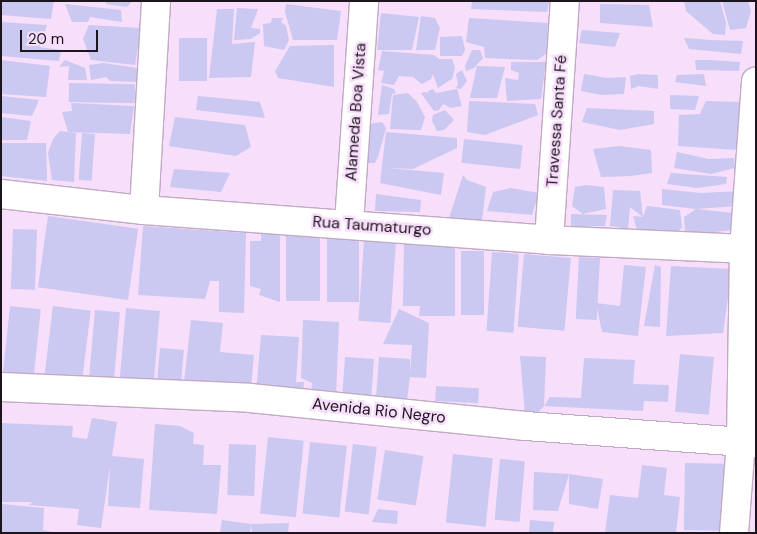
<!DOCTYPE html>
<html>
<head>
<meta charset="utf-8">
<style>
  body { margin:0 }
  #map { position:relative; width:757px; height:534px; overflow:hidden; background:#f7defa; font-family:"DM Sans",sans-serif }
  div>[style] { position:absolute }
  .building>* { inset:0; background:#cbc8f1; transform-origin:0 0 }
  .roads { filter:drop-shadow(1px 0 #c1a9c3) drop-shadow(-1px 0 #c1a9c3) drop-shadow(0 1px #c1a9c3) drop-shadow(0 -1px #c1a9c3) }
  .minor>* { height:28px; margin:-14px; padding:0 14px; transform-origin:14px; border-radius:14px; background:#fff }
  span { translate:-50% -50%; white-space:nowrap; text-align:center; line-height:1.15; -webkit-text-stroke:5px #f7defa; paint-order:stroke }
  .street-label { font-size:16px; color:#1d151e }
  .frame { position:absolute; inset:0; border:2px solid #1d151e; pointer-events:none }
  .scale { position:absolute; left:20px; top:30px; width:78px; height:22px; box-sizing:border-box; border:2px solid #1d151e; border-top:0; padding-left:6px; font-size:15px; line-height:18px; white-space:nowrap; color:#1d151e; -webkit-text-stroke:4px #f7defa; paint-order:stroke }
</style>
</head>
<body>
<div id="map">
  <div class="building">
    <i style="clip-path:polygon(1px 1px,54px 1px,51px 19px,1px 15px)"></i>
    <i style="clip-path:polygon(106px 1px,132px 1px,127px 7px,106px 4px)"></i>
    <i style="clip-path:polygon(472px 1px,549px 1px,547px 12px,471px 9px)"></i>
    <i style="clip-path:polygon(684px 1px,720px 1px,726px 23px,725px 35px,713px 34px,686px 11px)"></i>
    <i style="clip-path:polygon(722px 1px,748px 1px,751px 11px,746px 28px,730px 30px)"></i>
    <i style="clip-path:polygon(65px 4px,121px 10px,122px 22px,90px 17px,88px 22px,72px 22px)"></i>
    <i style="clip-path:polygon(286px 4px,341px 11px,337px 40px,293px 40px,285px 12px)"></i>
    <i style="clip-path:polygon(600px 4px,649px 5px,653px 27px,600px 23px)"></i>
    <i style="clip-path:polygon(237px 8px,258px 9px,251px 28px,260px 29px,260px 33px,251px 39px,234px 40px)"></i>
    <i style="clip-path:polygon(217px 9px,234px 9px,232px 44px,255px 42px,251px 77px,209px 78px)"></i>
    <i style="clip-path:polygon(381px 13px,419px 17px,412px 50px,377px 50px)"></i>
    <i style="clip-path:polygon(421px 16px,435px 18px,440px 28px,435px 50px,416px 50px)"></i>
    <i style="clip-path:polygon(272px 18px,283px 18px,281px 22px,286px 26px,289px 40px,284px 50px,264px 46px,263px 24px,271px 23px)"></i>
    <i style="clip-path:polygon(469px 18px,548px 23px,546px 54px,537px 60px,485px 58px,484px 47px,466px 42px)"></i>
    <i style="clip-path:polygon(1px 22px,47px 25px,40px 47px,61px 50px,59px 61px,1px 56px)"></i>
    <i style="clip-path:polygon(89px 25px,141px 28px,135px 65px,91px 60px,83px 39px)"></i>
    <i style="clip-path:polygon(582px 30px,620px 33px,615px 47px,579px 43px)"></i>
    <i style="clip-path:polygon(462px 36px,465px 50px,462px 56px,440px 56px,440px 37px)"></i>
    <i style="left:179px;top:38px;width:28px;height:43px"></i>
    <i style="clip-path:polygon(684px 38px,711px 40px,743px 41px,741px 54px,689px 49px)"></i>
    <i style="clip-path:polygon(334px 45px,334px 87px,278px 78px,275px 71px,290px 46px)"></i>
    <i style="clip-path:polygon(472px 50px,480px 50px,483px 58px,474px 68px,466px 71px,465px 66px)"></i>
    <i style="clip-path:polygon(382px 51px,434px 55px,439px 59px,452px 59px,455px 68px,452px 79px,438px 88px,433px 74px,431px 79px,422px 84px,413px 77px,399px 76px,394px 85px,381px 83px,384px 71px,378px 70px)"></i>
    <i style="clip-path:polygon(1px 60px,50px 66px,46px 97px,1px 94px)"></i>
    <i style="clip-path:polygon(65px 60px,85px 68px,87px 80px,68px 80px,69px 66px,59px 67px)"></i>
    <i style="clip-path:polygon(695px 60px,709px 60px,740px 62px,739px 71px,696px 70px)"></i>
    <i style="clip-path:polygon(511px 62px,546px 62px,541px 99px,507px 101px,505px 78px,518px 80px,519px 73px,511px 70px)"></i>
    <i style="clip-path:polygon(103px 63px,138px 68px,137px 82px,110px 81px,106px 77px,91px 80px,89px 65px)"></i>
    <i style="clip-path:polygon(477px 66px,505px 67px,497px 98px,470px 98px)"></i>
    <i style="clip-path:polygon(462px 70px,467px 81px,461px 89px,456px 88px,458px 84px,456px 74px)"></i>
    <i style="clip-path:polygon(584px 74px,607px 78px,626px 77px,624px 94px,601px 95px,581px 91px)"></i>
    <i style="clip-path:polygon(639px 74px,658px 75px,658px 89px,639px 86px,631px 89px,630px 76px)"></i>
    <i style="clip-path:polygon(704px 74px,706px 86px,675px 82px,677px 75px)"></i>
    <i style="left:69px;top:83px;width:66px;height:19px;rotate:1deg"></i>
    <i style="clip-path:polygon(382px 85px,394px 89px,396px 93px,392px 94px,389px 114px,378px 115px)"></i>
    <i style="clip-path:polygon(433px 89px,436px 93px,457px 89px,462px 106px,451px 108px,443px 104px,439px 110px,434px 111px,421px 93px,425px 92px,429px 93px,428px 91px)"></i>
    <i style="clip-path:polygon(408px 93px,417px 102px,425px 117px,421px 130px,390px 129px,393px 95px)"></i>
    <i style="clip-path:polygon(670px 95px,699px 96px,695px 110px,670px 109px)"></i>
    <i style="clip-path:polygon(1px 96px,39px 100px,32px 116px,1px 113px)"></i>
    <i style="clip-path:polygon(198px 96px,260px 102px,265px 118px,196px 110px)"></i>
    <i style="clip-path:polygon(469px 101px,535px 104px,538px 115px,485px 135px,467px 132px)"></i>
    <i style="clip-path:polygon(706px 101px,742px 102px,737px 150px,678px 146px,679px 115px,700px 114px)"></i>
    <i style="clip-path:polygon(71px 103px,134px 106px,130px 134px,68px 132px,62px 112px,72px 111px)"></i>
    <i style="clip-path:polygon(587px 108px,654px 111px,654px 124px,620px 130px,582px 122px)"></i>
    <i style="clip-path:polygon(445px 110px,454px 120px,444px 130px,437px 131px,432px 121px,433px 115px)"></i>
    <i style="clip-path:polygon(1px 117px,31px 121px,27px 140px,1px 140px)"></i>
    <i style="clip-path:polygon(175px 117px,245px 125px,251px 147px,236px 156px,169px 146px)"></i>
    <i style="clip-path:polygon(382px 122px,386px 128px,378px 157px,375px 163px,366px 163px,368px 124px)"></i>
    <i style="clip-path:polygon(60px 131px,76px 133px,74px 182px,52px 180px,48px 153px,53px 139px)"></i>
    <i style="clip-path:polygon(386px 132px,457px 138px,457px 148px,413px 169px,387px 168px,444px 173px,441px 195px,380px 183px)"></i>
    <i style="left:82px;top:133px;width:13px;height:47px;rotate:4deg"></i>
    <i style="left:464px;top:139px;width:59px;height:24px;rotate:6deg"></i>
    <i style="clip-path:polygon(1px 143px,46px 143px,47px 181px,1px 176px)"></i>
    <i style="clip-path:polygon(619px 146px,651px 150px,652px 173px,631px 176px,601px 177px,593px 149px)"></i>
    <i style="clip-path:polygon(677px 152px,709px 159px,734px 158px,735px 168px,711px 174px,674px 168px)"></i>
    <i style="clip-path:polygon(174px 169px,230px 173px,221px 192px,170px 187px)"></i>
    <i style="clip-path:polygon(671px 173px,727px 177px,726px 184px,697px 188px,667px 184px)"></i>
    <i style="clip-path:polygon(463px 175px,467px 180px,486px 187px,482px 220px,449px 218px)"></i>
    <i style="clip-path:polygon(586px 185px,604px 187px,606px 209px,583px 214px,572px 206px,575px 187px)"></i>
    <i style="clip-path:polygon(511px 188px,539px 193px,532px 215px,487px 211px,493px 192px)"></i>
    <i style="clip-path:polygon(662px 189px,701px 193px,739px 191px,738px 206px,696px 209px,733px 213px,732px 230px,704px 233px,685px 232px,684px 217px,696px 209px,662px 205px)"></i>
    <i style="clip-path:polygon(613px 190px,640px 191px,643px 217px,647px 206px,680px 210px,682px 227px,676px 234px,638px 234px,633px 216px,643px 217px,630px 207px,628px 229px,610px 226px)"></i>
    <i style="clip-path:polygon(376px 194px,421px 200px,420px 212px,375px 211px)"></i>
    <i style="clip-path:polygon(571px 214px,607px 215px,605px 226px,571px 227px)"></i>
    <i style="left:48px;top:216px;width:91px;height:72px;rotate:8deg"></i>
    <i style="clip-path:polygon(143px 226px,246px 233px,244px 313px,219px 312px,219px 281px,210px 281px,205px 299px,138px 295px)"></i>
    <i style="left:13px;top:229px;width:24px;height:60px;rotate:2deg"></i>
    <i style="clip-path:polygon(261px 230px,280px 230px,280px 302px,259px 295px,261px 289px,250px 286px,250px 241px,261px 241px)"></i>
    <i style="left:286px;top:233px;width:34px;height:68px"></i>
    <i style="left:327px;top:239px;width:32px;height:63px"></i>
    <i style="clip-path:polygon(404px 240px,455px 240px,455px 316px,419px 316px,420px 306px,403px 306px)"></i>
    <i style="left:364px;top:241px;width:32px;height:80px;rotate:4deg"></i>
    <i style="left:461px;top:251px;width:23px;height:64px"></i>
    <i style="left:492px;top:252px;width:27px;height:79px;rotate:4deg"></i>
    <i style="left:524px;top:254px;width:47px;height:73px;rotate:5deg"></i>
    <i style="left:579px;top:257px;width:21px;height:62px;rotate:3deg"></i>
    <i style="clip-path:polygon(624px 265px,646px 267px,638px 336px,602px 332px,596px 303px,620px 306px)"></i>
    <i style="clip-path:polygon(655px 265px,661px 267px,660px 327px,644px 326px)"></i>
    <i style="clip-path:polygon(671px 266px,732px 269px,723px 333px,666px 336px)"></i>
    <i style="left:10px;top:306px;width:31px;height:67px;rotate:6deg"></i>
    <i style="left:53px;top:306px;width:38px;height:70px;rotate:7deg"></i>
    <i style="left:126px;top:308px;width:34px;height:73px;rotate:5deg"></i>
    <i style="clip-path:polygon(399px 309px,429px 323px,426px 378px,410px 377px,407px 400px,376px 398px,379px 357px,410px 359px,410px 374px,412px 345px,383px 344px)"></i>
    <i style="left:95px;top:310px;width:25px;height:66px;rotate:5deg"></i>
    <i style="clip-path:polygon(191px 320px,223px 323px,220px 352px,254px 355px,250px 398px,183px 391px)"></i>
    <i style="clip-path:polygon(303px 320px,339px 322px,336px 396px,311px 395px,312px 383px,301px 378px)"></i>
    <i style="clip-path:polygon(261px 335px,299px 337px,296px 382px,304px 382px,303px 395px,256px 392px)"></i>
    <i style="left:160px;top:348px;width:24px;height:38px;rotate:5deg"></i>
    <i style="left:680px;top:354px;width:34px;height:58px;rotate:5deg"></i>
    <i style="clip-path:polygon(520px 356px,546px 357px,544px 406px,550px 397px,581px 398px,584px 358px,635px 360px,633px 384px,669px 385px,668px 402px,644px 401px,643px 411px,544px 406px,526px 426px)"></i>
    <i style="left:345px;top:357px;width:29px;height:40px;rotate:4deg"></i>
    <i style="left:436px;top:386px;width:43px;height:15px;rotate:3deg"></i>
    <i style="clip-path:polygon(92px 418px,117px 422px,112px 456px,144px 459px,140px 508px,108px 506px,110px 466px,101px 528px,77px 525px,79px 509px,29px 505px,33px 502px,1px 502px,1px 423px,73px 426px,72px 437px,87px 439px)"></i>
    <i style="clip-path:polygon(155px 424px,180px 426px,194px 433px,193px 444px,204px 445px,203px 465px,221px 465px,217px 514px,149px 510px)"></i>
    <i style="left:268px;top:437px;width:36px;height:77px;rotate:6deg"></i>
    <i style="left:310px;top:442px;width:37px;height:72px;rotate:6deg"></i>
    <i style="left:229px;top:444px;width:27px;height:51px;rotate:2deg"></i>
    <i style="left:353px;top:444px;width:24px;height:68px;rotate:7deg"></i>
    <i style="left:385px;top:450px;width:39px;height:50px;rotate:9deg"></i>
    <i style="left:453px;top:454px;width:40px;height:69px;rotate:6deg"></i>
    <i style="left:500px;top:459px;width:25px;height:61px;rotate:5deg"></i>
    <i style="left:685px;top:463px;width:39px;height:67px;rotate:1deg"></i>
    <i style="clip-path:polygon(642px 465px,667px 468px,664px 495px,680px 497px,676px 533px,605px 533px,610px 495px,638px 498px)"></i>
    <i style="clip-path:polygon(534px 472px,569px 474px,603px 479px,598px 509px,569px 504px,569px 474px,558px 511px,533px 510px)"></i>
    <i style="clip-path:polygon(2px 504px,44px 508px,43px 530px,56px 533px,1px 533px)"></i>
    <i style="clip-path:polygon(378px 509px,398px 511px,397px 524px,372px 522px)"></i>
    <i style="clip-path:polygon(222px 520px,251px 524px,250px 533px,220px 533px)"></i>
    <i style="clip-path:polygon(530px 520px,554px 522px,553px 533px,529px 533px)"></i>
    <i style="clip-path:polygon(289px 523px,288px 533px,252px 533px,251px 524px)"></i>
  </div>
  <div class="roads">
    <div class="minor">
      <i style="left:1px;top:194px;width:144px;rotate:6.4deg"></i>
      <i style="left:144px;top:210px;width:406px;rotate:4.2deg"></i>
      <i style="left:549px;top:240px;width:195px;rotate:2.6deg"></i>
      <i style="left:144px;top:210px;width:209px;rotate:-86.7deg"></i>
      <i style="left:349px;top:223px;width:223px;rotate:-86.1deg"></i>
      <i style="left:549px;top:240px;width:240px;rotate:-86.2deg"></i>
      <i style="left:1px;top:387px;width:249px;rotate:2.5deg"></i>
      <i style="left:250px;top:398px;width:277px;rotate:5.8deg"></i>
      <i style="left:526px;top:426px;width:231px;rotate:4.2deg"></i>
      <i style="left:734px;top:533px;width:92px;rotate:-85.6deg"></i>
      <i style="left:741px;top:441px;width:192px;rotate:-89.1deg"></i>
      <i style="left:744px;top:249px;width:168px;rotate:-85.9deg"></i>
    </div>
  </div>
  <div class="street-label">
    <span style="left:356px;top:112px;rotate:-86deg">Alameda Boa Vista</span>
    <span style="left:557px;top:121px;rotate:-86deg">Travessa Santa Fé</span>
    <span style="left:372px;top:226px;rotate:4deg">Rua Taumaturgo</span>
    <span style="left:379px;top:411px;rotate:6deg">Avenida Rio Negro</span>
  </div>
  <div class="frame"></div>
  <div class="scale">20 m</div>
</div>
</body>
</html>
